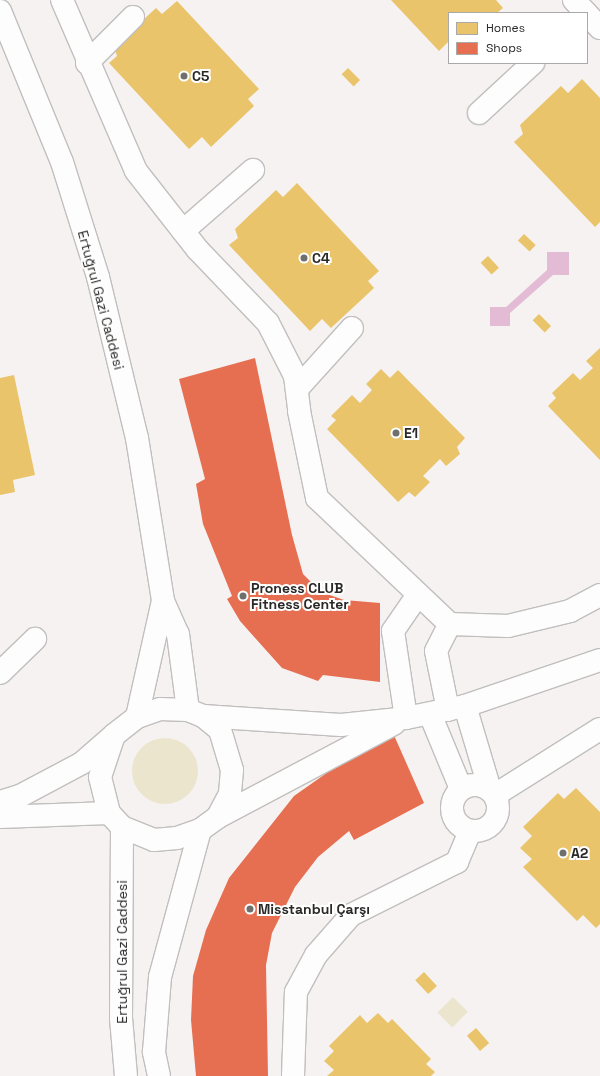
<!DOCTYPE html>
<html>
<head>
<meta charset="utf-8">
<style>
  body { margin:0 }
  #map { position:relative; width:600px; height:1076px; overflow:hidden; background:#f5f2f1; font-family:"Space Grotesk",sans-serif }
  div>[style] { position:absolute }
  .green>* { inset:0; background:#ebe5ce; transform-origin:0 0 }
  .round { border-radius:50% }
  .water>* { inset:0; background:#e4bbd4 }
  .homes>* { inset:0; background:#e9c46a; transform-origin:0 0 }
  .shops>* { inset:0; background:#e76f51 }
  .roads { filter:drop-shadow(1px 0 #c1bfbe) drop-shadow(-1px 0 #c1bfbe) drop-shadow(0 1px #c1bfbe) drop-shadow(0 -1px #c1bfbe) }
  .minor>* { height:22px; margin:-11px; padding:0 11px; transform-origin:11px; border-radius:11px; background:#fefdfd }
  .minor>.ring { margin:-11px; padding:0; box-sizing:content-box; background:none; border:22px solid #fefdfd; border-radius:50% }
  .major>* { height:22px; margin:-11px; padding:0 11px; transform-origin:11px; border-radius:11px; background:#fefdfd }
  .dots>* { width:11px; height:11px; translate:-50% -50%; box-sizing:border-box; border:2px solid #fff; border-radius:50% }
  span { translate:-50% -50%; white-space:nowrap; text-align:center; line-height:1.15; -webkit-text-stroke:4px #fff; paint-order:stroke }
  .poi-label { font-size:14px; color:#2a2928; font-weight:700 }
  .left { translate:0 -50%; text-align:left }
  .street-label { font-size:14px; color:#2a2928 }
  .legend { position:absolute; left:448px; top:12px; width:140px; height:52px; box-sizing:border-box; background:#fff; border:1px solid #aaa9a9; margin:0; padding:5px 7px; list-style:none; font-size:12px; color:#2a2928 }
  .legend li { display:flex; align-items:center; gap:8px; height:20px }
  .legend b { width:20px; border:1px solid #aaa9a9 }
</style>
</head>
<body>
<div id="map">
  <div class="green">
    <i class="round" style="left:132px;top:738px;width:66px;height:66px"></i>
    <i style="left:453px;top:997px;width:21px;height:22px;rotate:45deg"></i>
  </div>
  <div class="water">
    <i style="clip-path:polygon(547px 252px,569px 252px,569px 275px,553px 275px,510px 313px,510px 326px,490px 326px,490px 307px,506px 307px,547px 270px)"></i>
  </div>
  <div class="homes">
    <i style="clip-path:polygon(391px 0,496px 0,503px 8px,497px 13px,449px 13px,449px 41px,439px 51px)"></i>
    <i style="clip-path:polygon(177px 1px,259px 89px,248px 99px,254px 106px,211px 147px,202px 137px,189px 149px,109px 63px,117px 56px,114px 47px,156px 8px,162px 14px)"></i>
    <i style="left:348px;top:68px;width:17px;height:9px;rotate:45deg"></i>
    <i style="clip-path:polygon(582px 79px,600px 98px,600px 222px,595px 227px,514px 142px,523px 134px,520px 125px,561px 86px,568px 93px)"></i>
    <i style="clip-path:polygon(297px 183px,379px 271px,368px 281px,374px 288px,331px 328px,322px 319px,310px 331px,229px 245px,238px 238px,235px 229px,276px 190px,283px 197px)"></i>
    <i style="left:524px;top:234px;width:16px;height:9px;rotate:43deg"></i>
    <i style="left:488px;top:256px;width:16px;height:10px;rotate:47deg"></i>
    <i style="left:539px;top:314px;width:17px;height:9px;rotate:45deg"></i>
    <i style="clip-path:polygon(600px 348px,600px 460px,548px 406px,556px 398px,552px 393px,573px 373px,580px 380px,593px 368px,586px 361px)"></i>
    <i style="clip-path:polygon(381px 369px,390px 378px,398px 370px,465px 438px,457px 447px,460px 454px,446px 466px,440px 459px,423px 476px,430px 482px,415px 497px,409px 492px,398px 502px,327px 429px,336px 420px,331px 416px,352px 395px,360px 403px,372px 390px,366px 384px)"></i>
    <i style="clip-path:polygon(14px 375px,35px 475px,13px 480px,15px 492px,0 495px,0 378px)"></i>
    <i style="clip-path:polygon(576px 788px,600px 812px,600px 924px,596px 928px,583px 915px,577px 921px,523px 867px,532px 859px,520px 848px,532px 836px,523px 827px,558px 793px,564px 799px)"></i>
    <i style="left:424px;top:972px;width:19px;height:12px;rotate:47deg"></i>
    <i style="clip-path:polygon(378px 1013px,388px 1023px,392px 1019px,431px 1059px,426px 1064px,435px 1072px,431px 1076px,327px 1076px,334px 1070px,324px 1061px,334px 1051px,329px 1046px,360px 1015px,367px 1023px)"></i>
    <i style="left:476px;top:1028px;width:20px;height:12px;rotate:49deg"></i>
  </div>
  <div class="shops">
    <i style="clip-path:polygon(255px 358px,292px 535px,303px 574px,321px 592px,344px 600px,380px 603px,380px 682px,323px 675px,318px 681px,282px 668px,240px 621px,227px 599px,232px 596px,203px 524px,196px 484px,205px 479px,179px 379px)"></i>
    <i style="clip-path:polygon(393px 733px,424px 803px,354px 840px,349px 831px,318px 857px,295px 887px,272px 933px,266px 965px,268px 1076px,196px 1076px,191px 1020px,193px 976px,206px 930px,229px 878px,294px 796px,338px 765px)"></i>
  </div>
  <div class="roads">
    <div class="minor">
      <i style="left:62px;top:0;width:186px;rotate:66.6deg"></i>
      <i style="left:136px;top:171px;width:100px;rotate:51.9deg"></i>
      <i style="left:198px;top:250px;width:101px;rotate:46.2deg"></i>
      <i style="left:268px;top:323px;width:59px;rotate:63deg"></i>
      <i style="left:295px;top:376px;width:35px;rotate:83deg"></i>
      <i style="left:299px;top:411px;width:89px;rotate:78.3deg"></i>
      <i style="left:317px;top:498px;width:183px;rotate:43.5deg"></i>
      <i style="left:450px;top:624px;width:58px;rotate:2deg"></i>
      <i style="left:508px;top:626px;width:64px;rotate:-13.6deg"></i>
      <i style="left:570px;top:611px;width:34px;rotate:-28deg"></i>
      <i style="left:574px;top:0;width:18px;rotate:47deg"></i>
      <i style="left:0;top:11px;width:163px;rotate:67.7deg"></i>
      <i style="left:62px;top:162px;width:121px;rotate:72.6deg"></i>
      <i style="left:98px;top:277px;width:166px;rotate:76.4deg"></i>
      <i style="left:137px;top:438px;width:165px;rotate:80.9deg"></i>
      <i style="left:163px;top:601px;width:36px;rotate:66deg"></i>
      <i style="left:178px;top:634px;width:77px;rotate:82.5deg"></i>
      <i style="left:587px;top:14px;width:19px;rotate:47deg"></i>
      <i style="left:87px;top:63px;width:65px;rotate:-45deg"></i>
      <i style="left:479px;top:113px;width:74px;rotate:-42.8deg"></i>
      <i style="left:183px;top:231px;width:93px;rotate:-41.1deg"></i>
      <i style="left:297px;top:389px;width:82px;rotate:-48deg"></i>
      <i style="left:0;top:673px;width:49px;rotate:-44.2deg"></i>
      <i style="left:465px;top:706px;width:88px;rotate:73.4deg"></i>
      <i style="left:448px;top:710px;width:60px;rotate:-101.5deg"></i>
      <i style="left:436px;top:651px;width:30px;rotate:-63deg"></i>
      <i style="left:430px;top:714px;width:81px;rotate:67.5deg"></i>
      <i style="left:203px;top:716px;width:138px;rotate:3.7deg"></i>
      <i style="left:341px;top:725px;width:65px;rotate:-6.1deg"></i>
      <i style="left:406px;top:718px;width:60px;rotate:-11.5deg"></i>
      <i style="left:465px;top:706px;width:143px;rotate:-18.8deg"></i>
      <i style="left:137px;top:717px;width:119px;rotate:-77.4deg"></i>
      <i style="left:406px;top:718px;width:88px;rotate:-98.5deg"></i>
      <i style="left:393px;top:631px;width:42px;rotate:-55.6deg"></i>
      <i class="ring" style="left:452px;top:785px;width:24px;height:24px"></i>
      <i style="left:495px;top:795px;width:124px;rotate:-32.2deg"></i>
      <i style="left:0;top:802px;width:21px;rotate:-17deg"></i>
      <i style="left:20px;top:796px;width:70px;rotate:-28deg"></i>
      <i style="left:82px;top:763px;width:43px;rotate:-41.2deg"></i>
      <i style="left:0;top:817px;width:109px;rotate:-2.1deg"></i>
      <i style="left:218px;top:817px;width:199px;rotate:-27.9deg"></i>
      <i style="left:293px;top:1076px;width:84px;rotate:-88deg"></i>
      <i style="left:296px;top:992px;width:42px;rotate:-61.6deg"></i>
      <i style="left:316px;top:955px;width:53px;rotate:-48.8deg"></i>
      <i style="left:351px;top:915px;width:119px;rotate:-26.6deg"></i>
      <i style="left:457px;top:862px;width:34px;rotate:-67deg"></i>
    </div>
    <div class="major">
      <i style="left:160px;top:709px;width:28px;rotate:2deg"></i>
      <i style="left:188px;top:710px;width:16px;rotate:22deg"></i>
      <i style="left:203px;top:716px;width:22px;rotate:39deg"></i>
      <i style="left:220px;top:730px;width:42px;rotate:73.3deg"></i>
      <i style="left:232px;top:770px;width:24px;rotate:95deg"></i>
      <i style="left:230px;top:794px;width:26px;rotate:118deg"></i>
      <i style="left:218px;top:817px;width:22px;rotate:144deg"></i>
      <i style="left:200px;top:830px;width:24px;rotate:161deg"></i>
      <i style="left:177px;top:838px;width:23px;rotate:175deg"></i>
      <i style="left:154px;top:840px;width:35px;rotate:-158deg"></i>
      <i style="left:122px;top:827px;width:19px;rotate:-133deg"></i>
      <i style="left:109px;top:813px;width:37px;rotate:-104deg"></i>
      <i style="left:100px;top:777px;width:44px;rotate:-71.6deg"></i>
      <i style="left:114px;top:735px;width:29px;rotate:-38deg"></i>
      <i style="left:137px;top:717px;width:24px;rotate:-19deg"></i>
      <i style="left:122px;top:827px;width:191px;rotate:90.3deg"></i>
      <i style="left:121px;top:1018px;width:58px;rotate:85.1deg"></i>
      <i style="left:159px;top:1076px;width:25px;rotate:-102deg"></i>
      <i style="left:154px;top:1052px;width:75px;rotate:-85.4deg"></i>
      <i style="left:160px;top:977px;width:152px;rotate:-74.8deg"></i>
    </div>
  </div>
  <div class="dots">
    <i style="left:184px;top:76px;background:#716f6e"></i>
    <i style="left:304px;top:258px;background:#716f6e"></i>
    <i style="left:396px;top:433px;background:#716f6e"></i>
    <i style="left:243px;top:596px;background:#716f6e"></i>
    <i style="left:563px;top:853px;background:#716f6e"></i>
    <i style="left:250px;top:909px;background:#716f6e"></i>
  </div>
  <div class="poi-label">
    <span class="left" style="left:192px;top:76px">C5</span>
    <span class="left" style="left:312px;top:258px">C4</span>
    <span class="left" style="left:404px;top:433px">E1</span>
    <span class="left" style="left:251px;top:596px">Proness CLUB<br>Fitness Center</span>
    <span class="left" style="left:571px;top:853px">A2</span>
    <span class="left" style="left:258px;top:909px">Misstanbul Çarşı</span>
  </div>
  <div class="street-label">
    <span style="left:101px;top:300px;rotate:75deg">Ertuğrul Gazi Caddesi</span>
    <span style="left:122px;top:952px;rotate:-90deg">Ertuğrul Gazi Caddesi</span>
  </div>
  <ul class="legend">
  <li><b style="height:11px;background:#e9c46a"></b>Homes</li>
  <li><b style="height:11px;background:#e76f51"></b>Shops</li>
  </ul>
</div>
</body>
</html>
